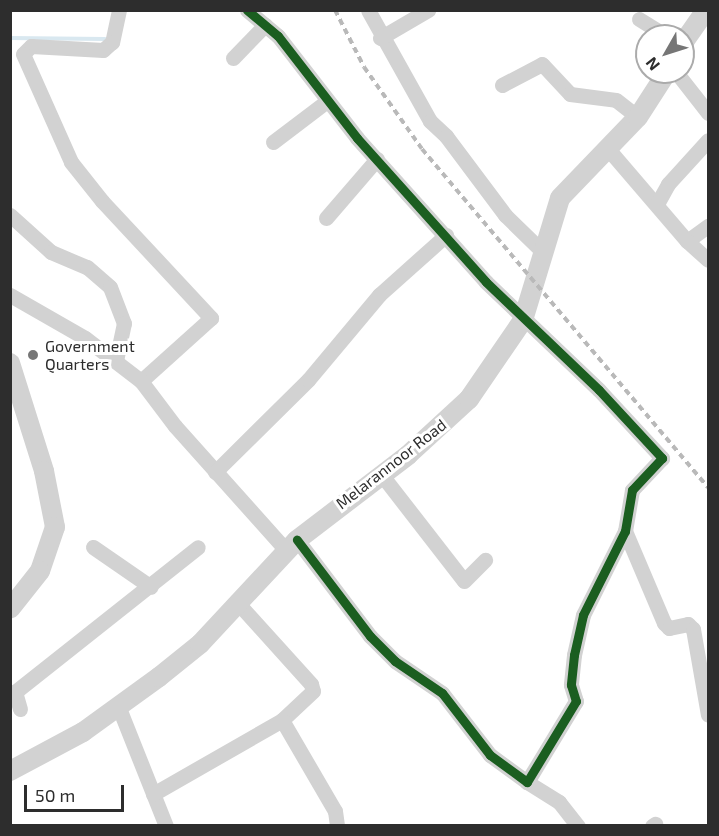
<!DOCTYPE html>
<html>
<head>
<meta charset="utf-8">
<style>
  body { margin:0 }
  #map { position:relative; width:719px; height:836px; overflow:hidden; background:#fff; font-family:"Exo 2",sans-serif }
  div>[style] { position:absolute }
  .stream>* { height:4px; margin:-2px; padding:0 2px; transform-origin:2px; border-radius:2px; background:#d9e8f0 }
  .minor>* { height:15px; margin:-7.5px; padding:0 7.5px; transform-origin:7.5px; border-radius:7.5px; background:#d2d2d2 }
  .tertiary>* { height:20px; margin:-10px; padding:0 10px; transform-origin:10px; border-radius:10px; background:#d2d2d2 }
  .rail>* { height:4px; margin-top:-2px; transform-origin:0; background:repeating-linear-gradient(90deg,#b9b9b9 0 6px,transparent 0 10.5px) }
  .cycleway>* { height:9px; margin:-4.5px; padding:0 4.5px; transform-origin:4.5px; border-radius:4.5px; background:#1b5e20 }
  .dots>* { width:16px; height:16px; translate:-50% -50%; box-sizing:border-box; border:3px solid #fff; border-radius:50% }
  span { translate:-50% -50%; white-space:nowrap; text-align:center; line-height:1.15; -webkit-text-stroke:6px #fff; paint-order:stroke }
  .poi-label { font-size:16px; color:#2d2d2d }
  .left { translate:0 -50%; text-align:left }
  .street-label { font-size:16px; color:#2d2d2d }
  .frame { position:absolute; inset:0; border:12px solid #2d2d2d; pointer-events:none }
  .north { position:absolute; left:635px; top:24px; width:60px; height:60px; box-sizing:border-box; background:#fff; border:2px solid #ababab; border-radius:50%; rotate:231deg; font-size:16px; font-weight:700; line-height:24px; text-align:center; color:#2d2d2d }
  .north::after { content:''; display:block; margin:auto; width:21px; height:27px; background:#767676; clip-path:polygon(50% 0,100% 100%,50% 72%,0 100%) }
  .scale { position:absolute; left:24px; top:785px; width:100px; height:27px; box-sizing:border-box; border:3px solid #2d2d2d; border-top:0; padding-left:8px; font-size:18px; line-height:21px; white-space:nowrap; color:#2d2d2d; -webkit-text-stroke:4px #fff; paint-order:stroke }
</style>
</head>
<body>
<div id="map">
  <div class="stream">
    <i style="left:10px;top:38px;width:95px;rotate:0.6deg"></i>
  </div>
  <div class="minor">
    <i style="left:119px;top:10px;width:33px;rotate:102deg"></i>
    <i style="left:112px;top:42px;width:12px;rotate:138deg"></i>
    <i style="left:103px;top:50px;width:72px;rotate:-176.8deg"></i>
    <i style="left:31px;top:46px;width:11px;rotate:135deg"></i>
    <i style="left:23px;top:54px;width:118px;rotate:66deg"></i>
    <i style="left:71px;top:162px;width:50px;rotate:51.5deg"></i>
    <i style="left:102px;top:201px;width:160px;rotate:47deg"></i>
    <i style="left:211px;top:318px;width:94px;rotate:138deg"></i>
    <i style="left:247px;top:10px;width:40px;rotate:40deg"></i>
    <i style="left:278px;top:36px;width:129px;rotate:52.2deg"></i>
    <i style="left:357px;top:138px;width:193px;rotate:48.1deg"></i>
    <i style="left:486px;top:282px;width:156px;rotate:43.7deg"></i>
    <i style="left:599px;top:390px;width:93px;rotate:47.2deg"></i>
    <i style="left:662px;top:458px;width:44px;rotate:133.2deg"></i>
    <i style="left:632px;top:490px;width:42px;rotate:99.7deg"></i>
    <i style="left:625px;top:531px;width:94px;rotate:116.6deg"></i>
    <i style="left:583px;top:615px;width:41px;rotate:102.7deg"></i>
    <i style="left:574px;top:655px;width:30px;rotate:96deg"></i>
    <i style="left:571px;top:685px;width:17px;rotate:73deg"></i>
    <i style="left:576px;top:701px;width:95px;rotate:121.2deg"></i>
    <i style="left:527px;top:782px;width:46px;rotate:-143.9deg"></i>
    <i style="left:490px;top:755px;width:78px;rotate:-127.7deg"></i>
    <i style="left:442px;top:693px;width:57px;rotate:-145.8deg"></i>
    <i style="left:395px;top:661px;width:35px;rotate:-135deg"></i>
    <i style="left:370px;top:636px;width:121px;rotate:-127.2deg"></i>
    <i style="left:368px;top:10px;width:127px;rotate:60.8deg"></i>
    <i style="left:430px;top:121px;width:22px;rotate:43deg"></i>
    <i style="left:446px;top:136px;width:99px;rotate:53.2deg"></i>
    <i style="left:505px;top:215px;width:54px;rotate:44.3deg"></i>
    <i style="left:639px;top:19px;width:32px;rotate:32deg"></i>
    <i style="left:380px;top:38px;width:56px;rotate:-30.3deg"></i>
    <i style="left:233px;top:58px;width:46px;rotate:-45.9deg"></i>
    <i style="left:676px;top:72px;width:52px;rotate:52deg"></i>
    <i style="left:502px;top:85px;width:45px;rotate:-27.7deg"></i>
    <i style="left:542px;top:64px;width:41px;rotate:47deg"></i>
    <i style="left:570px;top:94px;width:46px;rotate:7.4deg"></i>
    <i style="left:616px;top:100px;width:28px;rotate:38deg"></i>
    <i style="left:273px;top:142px;width:68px;rotate:-37.2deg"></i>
    <i style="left:609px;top:150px;width:120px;rotate:49.4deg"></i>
    <i style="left:687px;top:241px;width:26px;rotate:-36deg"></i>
    <i style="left:657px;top:204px;width:23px;rotate:-61deg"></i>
    <i style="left:668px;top:184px;width:59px;rotate:-47.7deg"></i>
    <i style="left:10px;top:215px;width:55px;rotate:42.1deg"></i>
    <i style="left:51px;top:252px;width:39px;rotate:23deg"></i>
    <i style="left:87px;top:267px;width:30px;rotate:41deg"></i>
    <i style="left:110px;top:287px;width:39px;rotate:69deg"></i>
    <i style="left:124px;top:323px;width:39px;rotate:102deg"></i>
    <i style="left:326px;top:218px;width:78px;rotate:-49.2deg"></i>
    <i style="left:687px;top:241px;width:28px;rotate:42deg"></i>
    <i style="left:10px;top:295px;width:86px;rotate:29.8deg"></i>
    <i style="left:85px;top:338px;width:71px;rotate:37.5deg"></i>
    <i style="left:141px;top:381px;width:56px;rotate:52.9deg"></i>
    <i style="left:175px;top:426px;width:166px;rotate:48.2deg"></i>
    <i style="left:215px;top:472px;width:131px;rotate:-44.7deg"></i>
    <i style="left:308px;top:380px;width:111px;rotate:-50.1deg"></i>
    <i style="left:379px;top:295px;width:90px;rotate:-41.8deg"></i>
    <i style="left:381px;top:474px;width:135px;rotate:52.2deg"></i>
    <i style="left:464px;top:581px;width:30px;rotate:-45deg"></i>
    <i style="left:625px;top:531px;width:100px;rotate:67deg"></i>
    <i style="left:664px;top:623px;width:7px;rotate:45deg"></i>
    <i style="left:669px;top:628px;width:19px;rotate:-12deg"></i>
    <i style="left:688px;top:624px;width:7px;rotate:45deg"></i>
    <i style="left:693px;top:629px;width:87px;rotate:80.1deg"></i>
    <i style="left:93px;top:547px;width:70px;rotate:34.6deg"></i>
    <i style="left:236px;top:601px;width:112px;rotate:47.9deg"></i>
    <i style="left:311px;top:684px;width:7px;rotate:74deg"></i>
    <i style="left:313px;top:691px;width:42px;rotate:136.9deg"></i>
    <i style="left:282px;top:720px;width:105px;rotate:59.8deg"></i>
    <i style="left:335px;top:811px;width:15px;rotate:82deg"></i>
    <i style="left:119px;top:708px;width:127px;rotate:68.3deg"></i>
    <i style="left:20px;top:709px;width:18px;rotate:-106deg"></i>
    <i style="left:15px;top:692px;width:233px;rotate:-38.4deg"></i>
    <i style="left:527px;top:782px;width:38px;rotate:32deg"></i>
    <i style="left:559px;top:802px;width:31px;rotate:52deg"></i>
    <i style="left:153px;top:794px;width:149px;rotate:-29.8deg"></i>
    <i style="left:652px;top:826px;width:4px;rotate:-34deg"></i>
  </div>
  <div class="tertiary">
    <i style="left:683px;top:43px;width:40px;rotate:-55.1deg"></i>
    <i style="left:10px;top:363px;width:113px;rotate:72.5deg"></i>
    <i style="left:44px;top:471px;width:57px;rotate:78.9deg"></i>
    <i style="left:55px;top:527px;width:46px;rotate:108.8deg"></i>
    <i style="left:40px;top:571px;width:48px;rotate:128.3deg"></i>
    <i style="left:10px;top:771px;width:83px;rotate:-28.1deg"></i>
    <i style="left:83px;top:732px;width:94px;rotate:-35.9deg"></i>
    <i style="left:159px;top:677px;width:53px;rotate:-38.8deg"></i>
    <i style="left:200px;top:644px;width:142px;rotate:-47deg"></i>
    <i style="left:297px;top:540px;width:140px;rotate:-37.4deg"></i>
    <i style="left:408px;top:455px;width:83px;rotate:-42.6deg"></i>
    <i style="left:469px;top:399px;width:96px;rotate:-55.6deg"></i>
    <i style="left:523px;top:320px;width:127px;rotate:-73.1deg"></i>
    <i style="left:560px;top:198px;width:112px;rotate:-46.1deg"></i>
    <i style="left:638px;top:117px;width:54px;rotate:-57.2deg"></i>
  </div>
  <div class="rail">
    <i style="left:335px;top:10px;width:64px;rotate:63deg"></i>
    <i style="left:364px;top:67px;width:100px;rotate:54.7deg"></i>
    <i style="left:422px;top:149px;width:443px;rotate:49.8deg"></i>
  </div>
  <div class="cycleway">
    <i style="left:247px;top:10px;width:40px;rotate:40deg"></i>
    <i style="left:278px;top:36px;width:129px;rotate:52.2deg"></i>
    <i style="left:357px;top:138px;width:193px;rotate:48.1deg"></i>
    <i style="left:486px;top:282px;width:156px;rotate:43.7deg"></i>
    <i style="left:599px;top:390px;width:93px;rotate:47.2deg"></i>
    <i style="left:662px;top:458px;width:44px;rotate:133.2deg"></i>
    <i style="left:632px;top:490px;width:42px;rotate:99.7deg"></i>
    <i style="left:625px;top:531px;width:94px;rotate:116.6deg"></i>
    <i style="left:583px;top:615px;width:41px;rotate:102.7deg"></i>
    <i style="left:574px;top:655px;width:30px;rotate:96deg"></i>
    <i style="left:571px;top:685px;width:17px;rotate:73deg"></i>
    <i style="left:576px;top:701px;width:95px;rotate:121.2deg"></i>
    <i style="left:527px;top:782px;width:46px;rotate:-143.9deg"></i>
    <i style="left:490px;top:755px;width:78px;rotate:-127.7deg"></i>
    <i style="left:442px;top:693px;width:57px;rotate:-145.8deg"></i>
    <i style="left:395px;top:661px;width:35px;rotate:-135deg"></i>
    <i style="left:370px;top:636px;width:121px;rotate:-127.2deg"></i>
  </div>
  <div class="dots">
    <i style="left:33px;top:355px;background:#767676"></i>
  </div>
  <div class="poi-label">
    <span class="left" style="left:45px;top:355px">Government<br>Quarters</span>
  </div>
  <div class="street-label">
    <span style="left:391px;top:464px;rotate:-38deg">Melarannoor Road</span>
  </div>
  <div class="frame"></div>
  <div class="north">N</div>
  <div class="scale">50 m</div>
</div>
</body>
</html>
